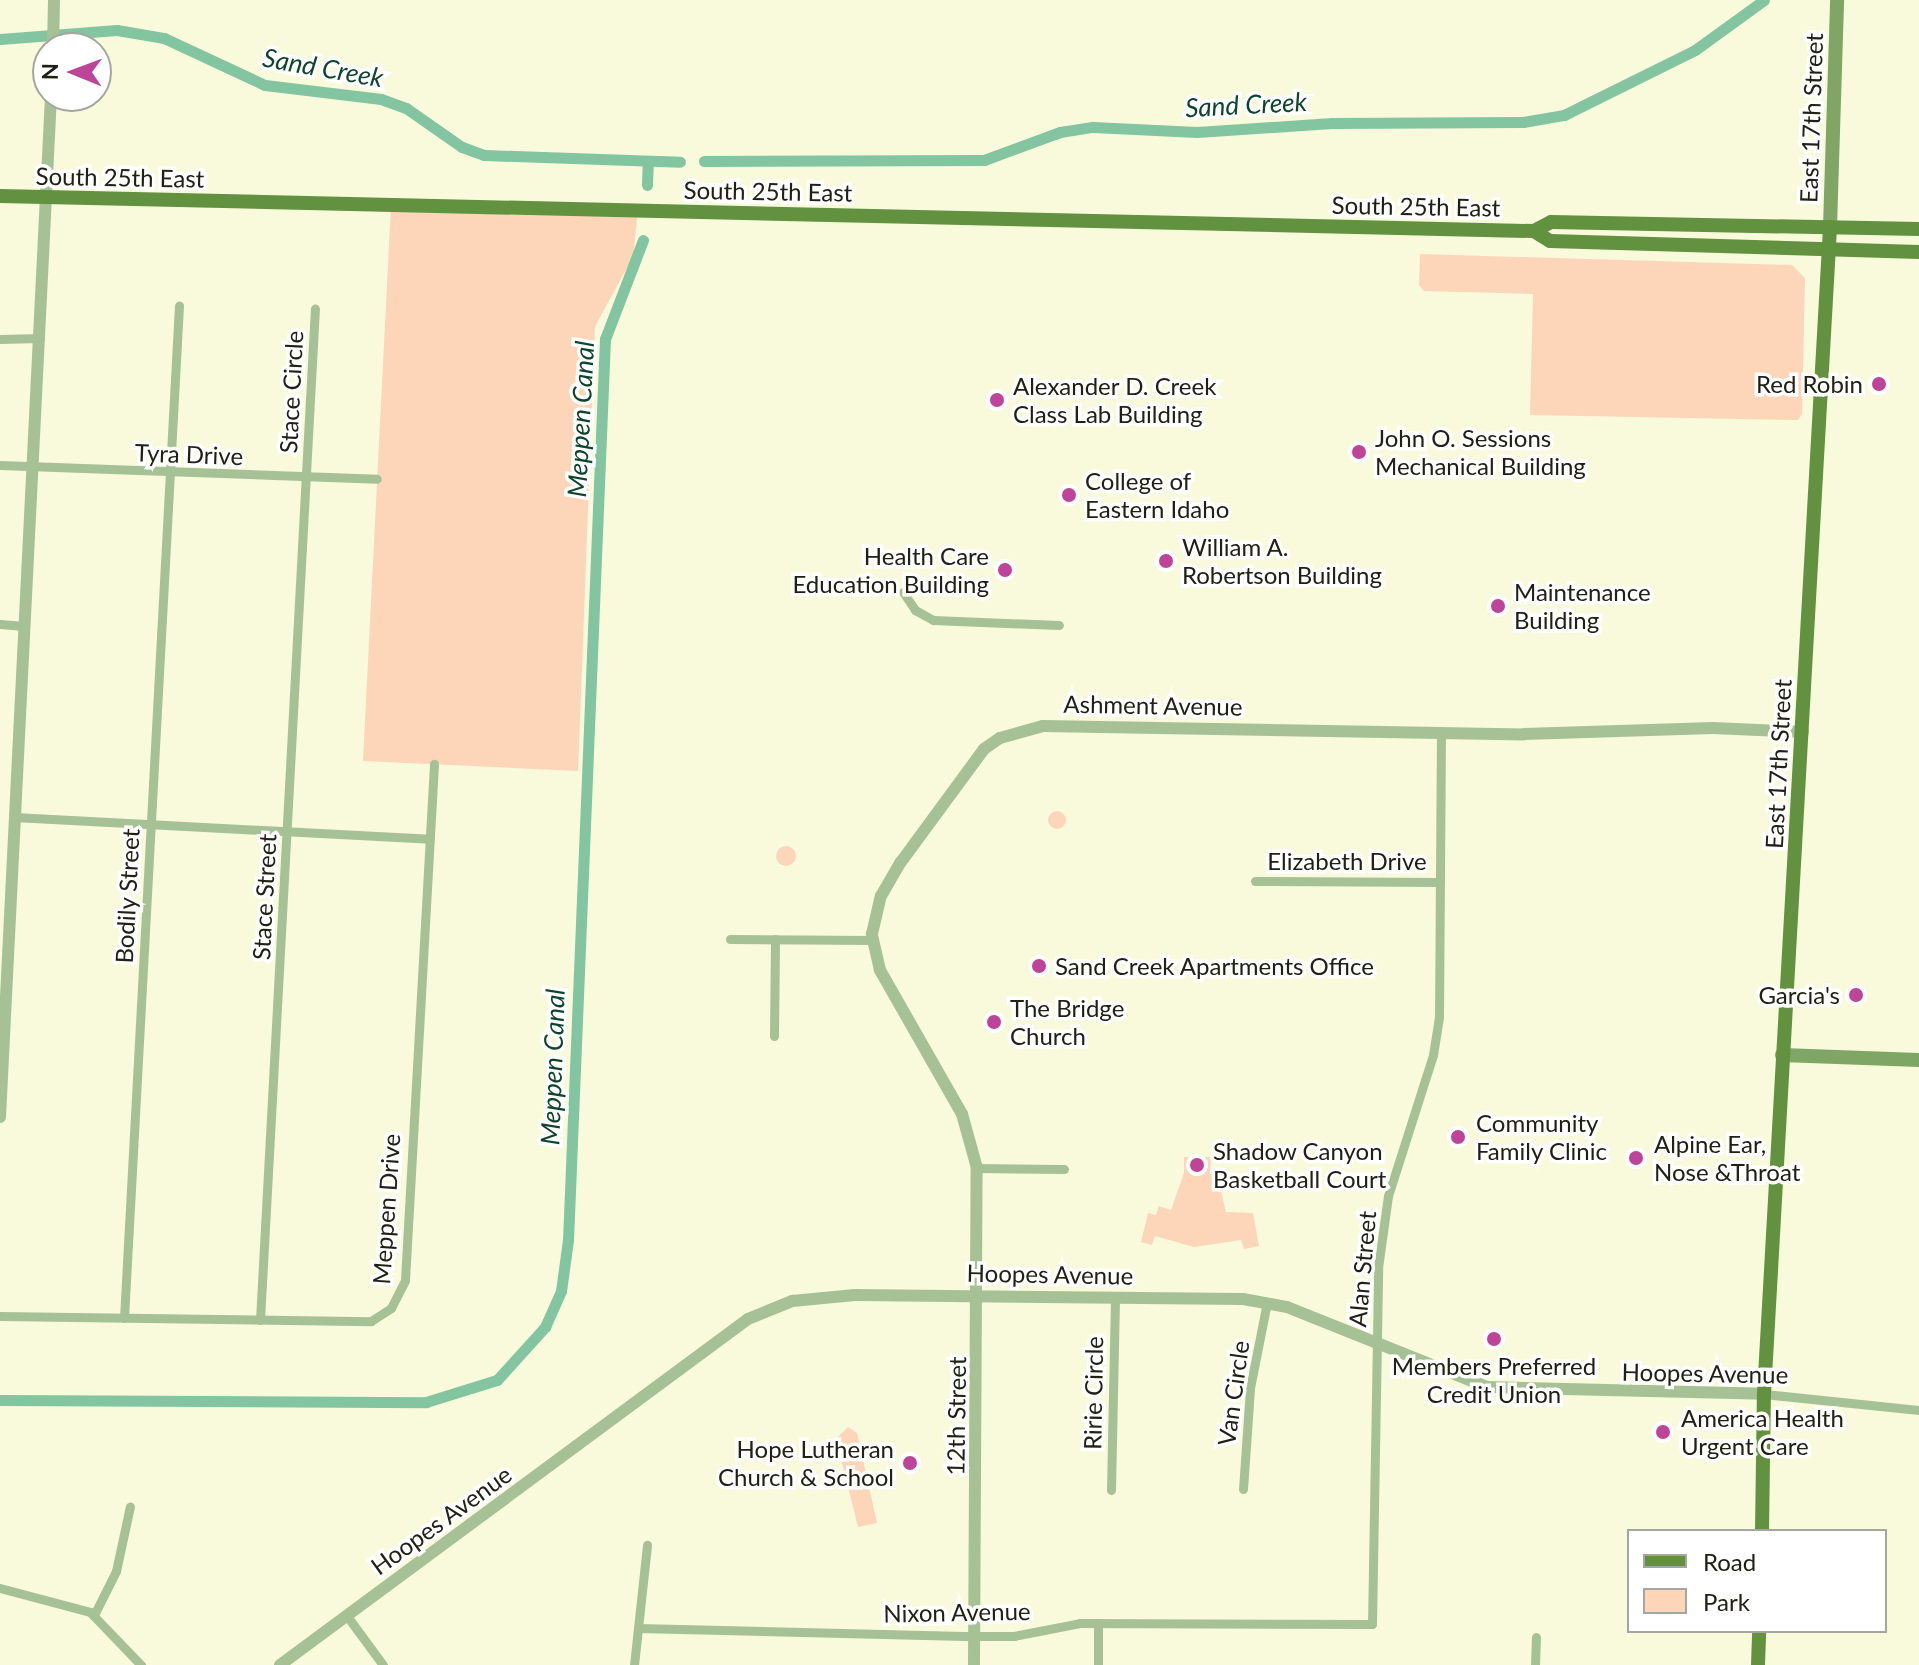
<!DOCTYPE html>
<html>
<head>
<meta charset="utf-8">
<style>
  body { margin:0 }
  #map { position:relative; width:1919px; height:1665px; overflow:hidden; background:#f9fadc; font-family:Lato,sans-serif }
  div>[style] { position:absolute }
  .green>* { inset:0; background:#fdd5b9 }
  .round { border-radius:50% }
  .canal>* { height:11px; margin:-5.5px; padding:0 5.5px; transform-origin:5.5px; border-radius:5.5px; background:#82c5a0 }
  .minor>* { height:9px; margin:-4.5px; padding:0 4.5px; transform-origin:4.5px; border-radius:4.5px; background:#a6c196 }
  .tertiary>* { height:12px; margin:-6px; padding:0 6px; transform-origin:6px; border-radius:6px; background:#a6c196 }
  .secondary>* { height:14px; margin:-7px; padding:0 7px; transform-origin:7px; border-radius:7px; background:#7fa665 }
  .primary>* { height:14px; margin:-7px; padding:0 7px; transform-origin:7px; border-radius:7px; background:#62913f }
  .dots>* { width:22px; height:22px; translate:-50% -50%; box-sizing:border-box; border:4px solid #fff; border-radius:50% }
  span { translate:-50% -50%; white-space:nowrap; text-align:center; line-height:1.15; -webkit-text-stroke:7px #fff; paint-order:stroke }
  .street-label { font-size:24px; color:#202015 }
  .poi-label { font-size:24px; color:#202015 }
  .right { translate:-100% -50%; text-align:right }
  .left { translate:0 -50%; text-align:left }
  .water-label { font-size:26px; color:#0e442b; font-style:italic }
  .legend { position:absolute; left:1627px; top:1529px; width:260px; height:104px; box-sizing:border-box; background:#fff; border:2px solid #a6a6a1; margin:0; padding:10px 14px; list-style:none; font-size:24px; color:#202015 }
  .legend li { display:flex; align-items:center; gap:16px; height:40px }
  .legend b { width:40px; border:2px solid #a6a6a1 }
  .north { position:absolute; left:32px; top:32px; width:80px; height:80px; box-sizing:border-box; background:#fff; border:2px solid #a6a6a1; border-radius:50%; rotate:271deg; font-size:22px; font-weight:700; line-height:32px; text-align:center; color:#202015 }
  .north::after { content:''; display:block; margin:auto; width:28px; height:36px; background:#bd4498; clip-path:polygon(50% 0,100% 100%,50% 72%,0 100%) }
</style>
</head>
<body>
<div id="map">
  <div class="green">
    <i style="clip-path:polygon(391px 205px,638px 210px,633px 257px,595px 326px,578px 771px,363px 761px)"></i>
    <i style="clip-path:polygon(1420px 254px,1792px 265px,1805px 278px,1802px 414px,1798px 420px,1530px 415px,1533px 294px,1424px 291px,1419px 285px)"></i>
    <i class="round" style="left:1048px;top:811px;width:18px;height:18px"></i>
    <i class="round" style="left:776px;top:846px;width:20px;height:20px"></i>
    <i style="clip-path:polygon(1184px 1157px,1211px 1157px,1210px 1174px,1217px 1174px,1226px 1212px,1253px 1213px,1259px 1246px,1244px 1249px,1241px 1240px,1194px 1247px,1155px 1236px,1152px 1245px,1141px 1242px,1148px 1213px,1156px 1215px,1159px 1206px,1171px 1210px,1184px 1173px)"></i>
    <i style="clip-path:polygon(848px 1427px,857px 1433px,877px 1523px,858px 1527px,836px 1439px)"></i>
  </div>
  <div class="canal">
    <i style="left:0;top:39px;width:117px;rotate:-4.4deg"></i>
    <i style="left:117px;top:30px;width:48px;rotate:9.7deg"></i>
    <i style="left:164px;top:38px;width:111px;rotate:25deg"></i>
    <i style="left:265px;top:85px;width:117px;rotate:6.9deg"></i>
    <i style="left:381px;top:99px;width:27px;rotate:20deg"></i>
    <i style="left:406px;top:108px;width:68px;rotate:34.9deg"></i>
    <i style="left:462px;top:147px;width:23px;rotate:20deg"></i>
    <i style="left:484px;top:155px;width:196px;rotate:2deg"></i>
    <i style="left:704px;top:161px;width:280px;rotate:-0.2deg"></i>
    <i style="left:984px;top:160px;width:81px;rotate:-20.2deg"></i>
    <i style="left:1060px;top:132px;width:33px;rotate:-9deg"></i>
    <i style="left:1093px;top:127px;width:104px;rotate:2.8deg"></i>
    <i style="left:1197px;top:132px;width:135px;rotate:-3.8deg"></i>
    <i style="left:1332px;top:123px;width:191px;rotate:-0.3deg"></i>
    <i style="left:1523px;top:122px;width:42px;rotate:-9.7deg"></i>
    <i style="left:1564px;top:115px;width:146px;rotate:-26.4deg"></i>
    <i style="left:1695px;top:50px;width:85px;rotate:-35.9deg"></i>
    <i style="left:647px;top:185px;width:24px;rotate:-88deg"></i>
    <i style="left:0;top:1400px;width:426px;rotate:0.3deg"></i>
    <i style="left:426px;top:1402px;width:74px;rotate:-17.2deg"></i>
    <i style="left:497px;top:1380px;width:72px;rotate:-47.8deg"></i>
    <i style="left:545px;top:1327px;width:39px;rotate:-66deg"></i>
    <i style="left:561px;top:1291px;width:51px;rotate:-82.2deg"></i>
    <i style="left:568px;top:1240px;width:902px;rotate:-87.65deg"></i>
    <i style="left:605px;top:339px;width:106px;rotate:-69deg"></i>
  </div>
  <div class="minor">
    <i style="left:0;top:339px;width:40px;rotate:-1.4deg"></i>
    <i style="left:0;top:465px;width:377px;rotate:2.1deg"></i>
    <i style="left:903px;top:592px;width:22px;rotate:56deg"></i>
    <i style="left:915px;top:610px;width:21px;rotate:29deg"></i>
    <i style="left:933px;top:620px;width:126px;rotate:2.3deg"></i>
    <i style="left:0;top:624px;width:24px;rotate:5deg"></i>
    <i style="left:14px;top:817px;width:416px;rotate:3deg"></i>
    <i style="left:1255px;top:881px;width:185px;rotate:0.3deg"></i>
    <i style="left:730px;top:939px;width:143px;rotate:0.4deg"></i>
    <i style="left:774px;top:1036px;width:97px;rotate:-89.4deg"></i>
    <i style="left:977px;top:1168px;width:87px;rotate:0.7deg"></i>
    <i style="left:0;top:1316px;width:371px;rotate:0.8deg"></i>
    <i style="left:371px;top:1321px;width:24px;rotate:-33deg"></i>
    <i style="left:391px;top:1308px;width:31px;rotate:-63deg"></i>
    <i style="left:405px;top:1280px;width:517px;rotate:-86.78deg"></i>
    <i style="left:124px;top:1318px;width:1014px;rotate:-86.89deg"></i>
    <i style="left:260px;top:1320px;width:1013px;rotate:-86.89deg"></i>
    <i style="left:1764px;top:1394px;width:156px;rotate:5.9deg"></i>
    <i style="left:1243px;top:1489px;width:101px;rotate:-86deg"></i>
    <i style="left:1250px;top:1388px;width:88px;rotate:-78.8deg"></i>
    <i style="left:1111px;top:1490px;width:193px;rotate:-88.8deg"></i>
    <i style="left:0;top:1588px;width:93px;rotate:14.9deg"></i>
    <i style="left:90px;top:1612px;width:74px;rotate:46.1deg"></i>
    <i style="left:94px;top:1615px;width:49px;rotate:-63.4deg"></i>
    <i style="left:116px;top:1571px;width:66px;rotate:-77.8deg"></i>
    <i style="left:347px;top:1616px;width:61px;rotate:53.7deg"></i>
    <i style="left:638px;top:1628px;width:336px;rotate:1.4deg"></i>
    <i style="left:974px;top:1636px;width:40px"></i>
    <i style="left:1014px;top:1636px;width:67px;rotate:-11.1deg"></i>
    <i style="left:1080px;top:1623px;width:292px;rotate:0.2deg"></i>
    <i style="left:1372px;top:1624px;width:356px;rotate:-89deg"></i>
    <i style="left:1378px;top:1268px;width:73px;rotate:-82.1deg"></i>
    <i style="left:1388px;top:1196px;width:148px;rotate:-72.3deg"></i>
    <i style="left:1433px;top:1055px;width:38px;rotate:-81deg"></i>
    <i style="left:1439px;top:1017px;width:284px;rotate:-89.6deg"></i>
    <i style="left:634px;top:1665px;width:121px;rotate:-83.8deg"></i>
    <i style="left:1098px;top:1665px;width:42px;rotate:-90deg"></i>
    <i style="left:1535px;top:1665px;width:28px;rotate:-88deg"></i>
  </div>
  <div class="tertiary">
    <i style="left:53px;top:48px;width:48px;rotate:-88.8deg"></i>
    <i style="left:0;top:1117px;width:1022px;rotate:-87.14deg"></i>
    <i style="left:280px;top:1665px;width:582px;rotate:-36.48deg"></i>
    <i style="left:748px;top:1319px;width:48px;rotate:-22.2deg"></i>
    <i style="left:792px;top:1301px;width:63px;rotate:-5.4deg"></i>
    <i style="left:855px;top:1295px;width:388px;rotate:0.6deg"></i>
    <i style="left:1243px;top:1299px;width:45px;rotate:10.3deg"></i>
    <i style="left:1287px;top:1307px;width:215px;rotate:21.8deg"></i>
    <i style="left:1487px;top:1387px;width:277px;rotate:1.4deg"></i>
    <i style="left:974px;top:1665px;width:497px;rotate:-89.7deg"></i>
    <i style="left:977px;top:1168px;width:56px;rotate:-105.5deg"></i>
    <i style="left:962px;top:1114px;width:166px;rotate:-119.7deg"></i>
    <i style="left:880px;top:970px;width:37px;rotate:-103deg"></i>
    <i style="left:872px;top:934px;width:39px;rotate:-77deg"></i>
    <i style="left:881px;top:896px;width:39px;rotate:-60deg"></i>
    <i style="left:901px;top:862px;width:140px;rotate:-53.7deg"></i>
    <i style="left:984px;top:749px;width:19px;rotate:-35deg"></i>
    <i style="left:1000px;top:738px;width:45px;rotate:-15.6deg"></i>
    <i style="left:1043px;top:726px;width:481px;rotate:1deg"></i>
    <i style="left:1524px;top:734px;width:189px;rotate:-1.8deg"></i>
    <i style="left:1713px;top:728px;width:90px;rotate:2.5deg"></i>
  </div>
  <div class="secondary">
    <i style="left:1830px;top:227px;width:227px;rotate:-88.2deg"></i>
    <i style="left:1782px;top:1055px;width:137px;rotate:2.1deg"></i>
  </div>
  <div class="primary">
    <i style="left:0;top:196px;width:1534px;rotate:1.31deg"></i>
    <i style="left:1534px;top:231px;width:19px;rotate:32deg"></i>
    <i style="left:1550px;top:241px;width:369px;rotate:1.7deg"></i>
    <i style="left:1534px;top:231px;width:19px;rotate:-28deg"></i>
    <i style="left:1551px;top:222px;width:368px;rotate:1.1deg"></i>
    <i style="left:1762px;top:1531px;width:137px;rotate:-89.2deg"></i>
    <i style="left:1764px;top:1394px;width:1169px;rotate:-86.76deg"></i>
    <i style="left:1758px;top:1665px;width:34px;rotate:-88deg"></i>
  </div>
  <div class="dots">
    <i style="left:1879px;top:384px;background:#bd4498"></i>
    <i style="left:997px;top:400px;background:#bd4498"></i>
    <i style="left:1359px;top:452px;background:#bd4498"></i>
    <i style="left:1069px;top:495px;background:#bd4498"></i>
    <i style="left:1166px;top:561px;background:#bd4498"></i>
    <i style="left:1005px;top:570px;background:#bd4498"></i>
    <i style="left:1498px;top:606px;background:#bd4498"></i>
    <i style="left:1039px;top:966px;background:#bd4498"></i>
    <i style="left:1856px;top:995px;background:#bd4498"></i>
    <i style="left:994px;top:1022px;background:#bd4498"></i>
    <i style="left:1458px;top:1137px;background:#bd4498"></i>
    <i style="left:1636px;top:1158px;background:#bd4498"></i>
    <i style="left:1197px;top:1165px;background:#bd4498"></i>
    <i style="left:1494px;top:1339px;background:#bd4498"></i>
    <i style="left:1663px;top:1432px;background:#bd4498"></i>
    <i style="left:910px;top:1463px;background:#bd4498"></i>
  </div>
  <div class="street-label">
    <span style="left:1811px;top:118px;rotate:-88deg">East 17th Street</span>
    <span style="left:120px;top:177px;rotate:1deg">South 25th East</span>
    <span style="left:768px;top:191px;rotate:1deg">South 25th East</span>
    <span style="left:1416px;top:206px;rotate:1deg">South 25th East</span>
    <span style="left:291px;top:392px;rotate:-87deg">Stace Circle</span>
    <span style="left:189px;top:454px;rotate:2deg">Tyra Drive</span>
    <span style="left:1153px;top:705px;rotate:1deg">Ashment Avenue</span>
    <span style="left:1778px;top:764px;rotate:-87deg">East 17th Street</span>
    <span style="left:1347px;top:861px">Elizabeth Drive</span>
    <span style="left:127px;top:896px;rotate:-87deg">Bodily Street</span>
    <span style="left:264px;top:897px;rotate:-87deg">Stace Street</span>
    <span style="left:386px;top:1209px;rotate:-86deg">Meppen Drive</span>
    <span style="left:1362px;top:1269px;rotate:-85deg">Alan Street</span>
    <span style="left:1050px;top:1274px;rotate:1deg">Hoopes Avenue</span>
    <span style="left:1705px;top:1373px;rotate:1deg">Hoopes Avenue</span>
    <span style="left:1093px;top:1393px;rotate:-89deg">Ririe Circle</span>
    <span style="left:1233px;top:1393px;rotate:-82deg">Van Circle</span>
    <span style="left:956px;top:1416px;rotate:-89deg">12th Street</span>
    <span style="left:441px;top:1520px;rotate:-36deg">Hoopes Avenue</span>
    <span style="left:957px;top:1612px;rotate:-1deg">Nixon Avenue</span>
  </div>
  <div class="poi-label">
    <span class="right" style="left:1863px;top:384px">Red Robin</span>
    <span class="left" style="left:1013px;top:400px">Alexander D. Creek<br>Class Lab Building</span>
    <span class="left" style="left:1375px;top:452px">John O. Sessions<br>Mechanical Building</span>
    <span class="left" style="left:1085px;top:495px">College of<br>Eastern Idaho</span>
    <span class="left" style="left:1182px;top:561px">William A.<br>Robertson Building</span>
    <span class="right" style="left:989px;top:570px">Health Care<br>Education Building</span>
    <span class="left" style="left:1514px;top:606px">Maintenance<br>Building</span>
    <span class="left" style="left:1055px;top:966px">Sand Creek Apartments Office</span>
    <span class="right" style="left:1840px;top:995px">Garcia's</span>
    <span class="left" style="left:1010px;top:1022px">The Bridge<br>Church</span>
    <span class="left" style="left:1476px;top:1137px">Community<br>Family Clinic</span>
    <span class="left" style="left:1654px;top:1158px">Alpine Ear,<br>Nose &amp;Throat</span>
    <span class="left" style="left:1213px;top:1165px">Shadow Canyon<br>Basketball Court</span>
    <span style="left:1494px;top:1380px">Members Preferred<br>Credit Union</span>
    <span class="left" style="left:1681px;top:1432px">America Health<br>Urgent Care</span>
    <span class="right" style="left:894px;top:1463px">Hope Lutheran<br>Church &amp; School</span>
  </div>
  <div class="water-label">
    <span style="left:323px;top:68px;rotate:10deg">Sand Creek</span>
    <span style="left:1246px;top:105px;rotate:-3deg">Sand Creek</span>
    <span style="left:581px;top:419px;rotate:-87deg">Meppen Canal</span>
    <span style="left:553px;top:1067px;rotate:-88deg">Meppen Canal</span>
  </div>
  <ul class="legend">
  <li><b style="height:10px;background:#62913f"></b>Road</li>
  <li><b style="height:22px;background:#fdd5b9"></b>Park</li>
  </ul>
  <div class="north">N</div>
</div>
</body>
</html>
